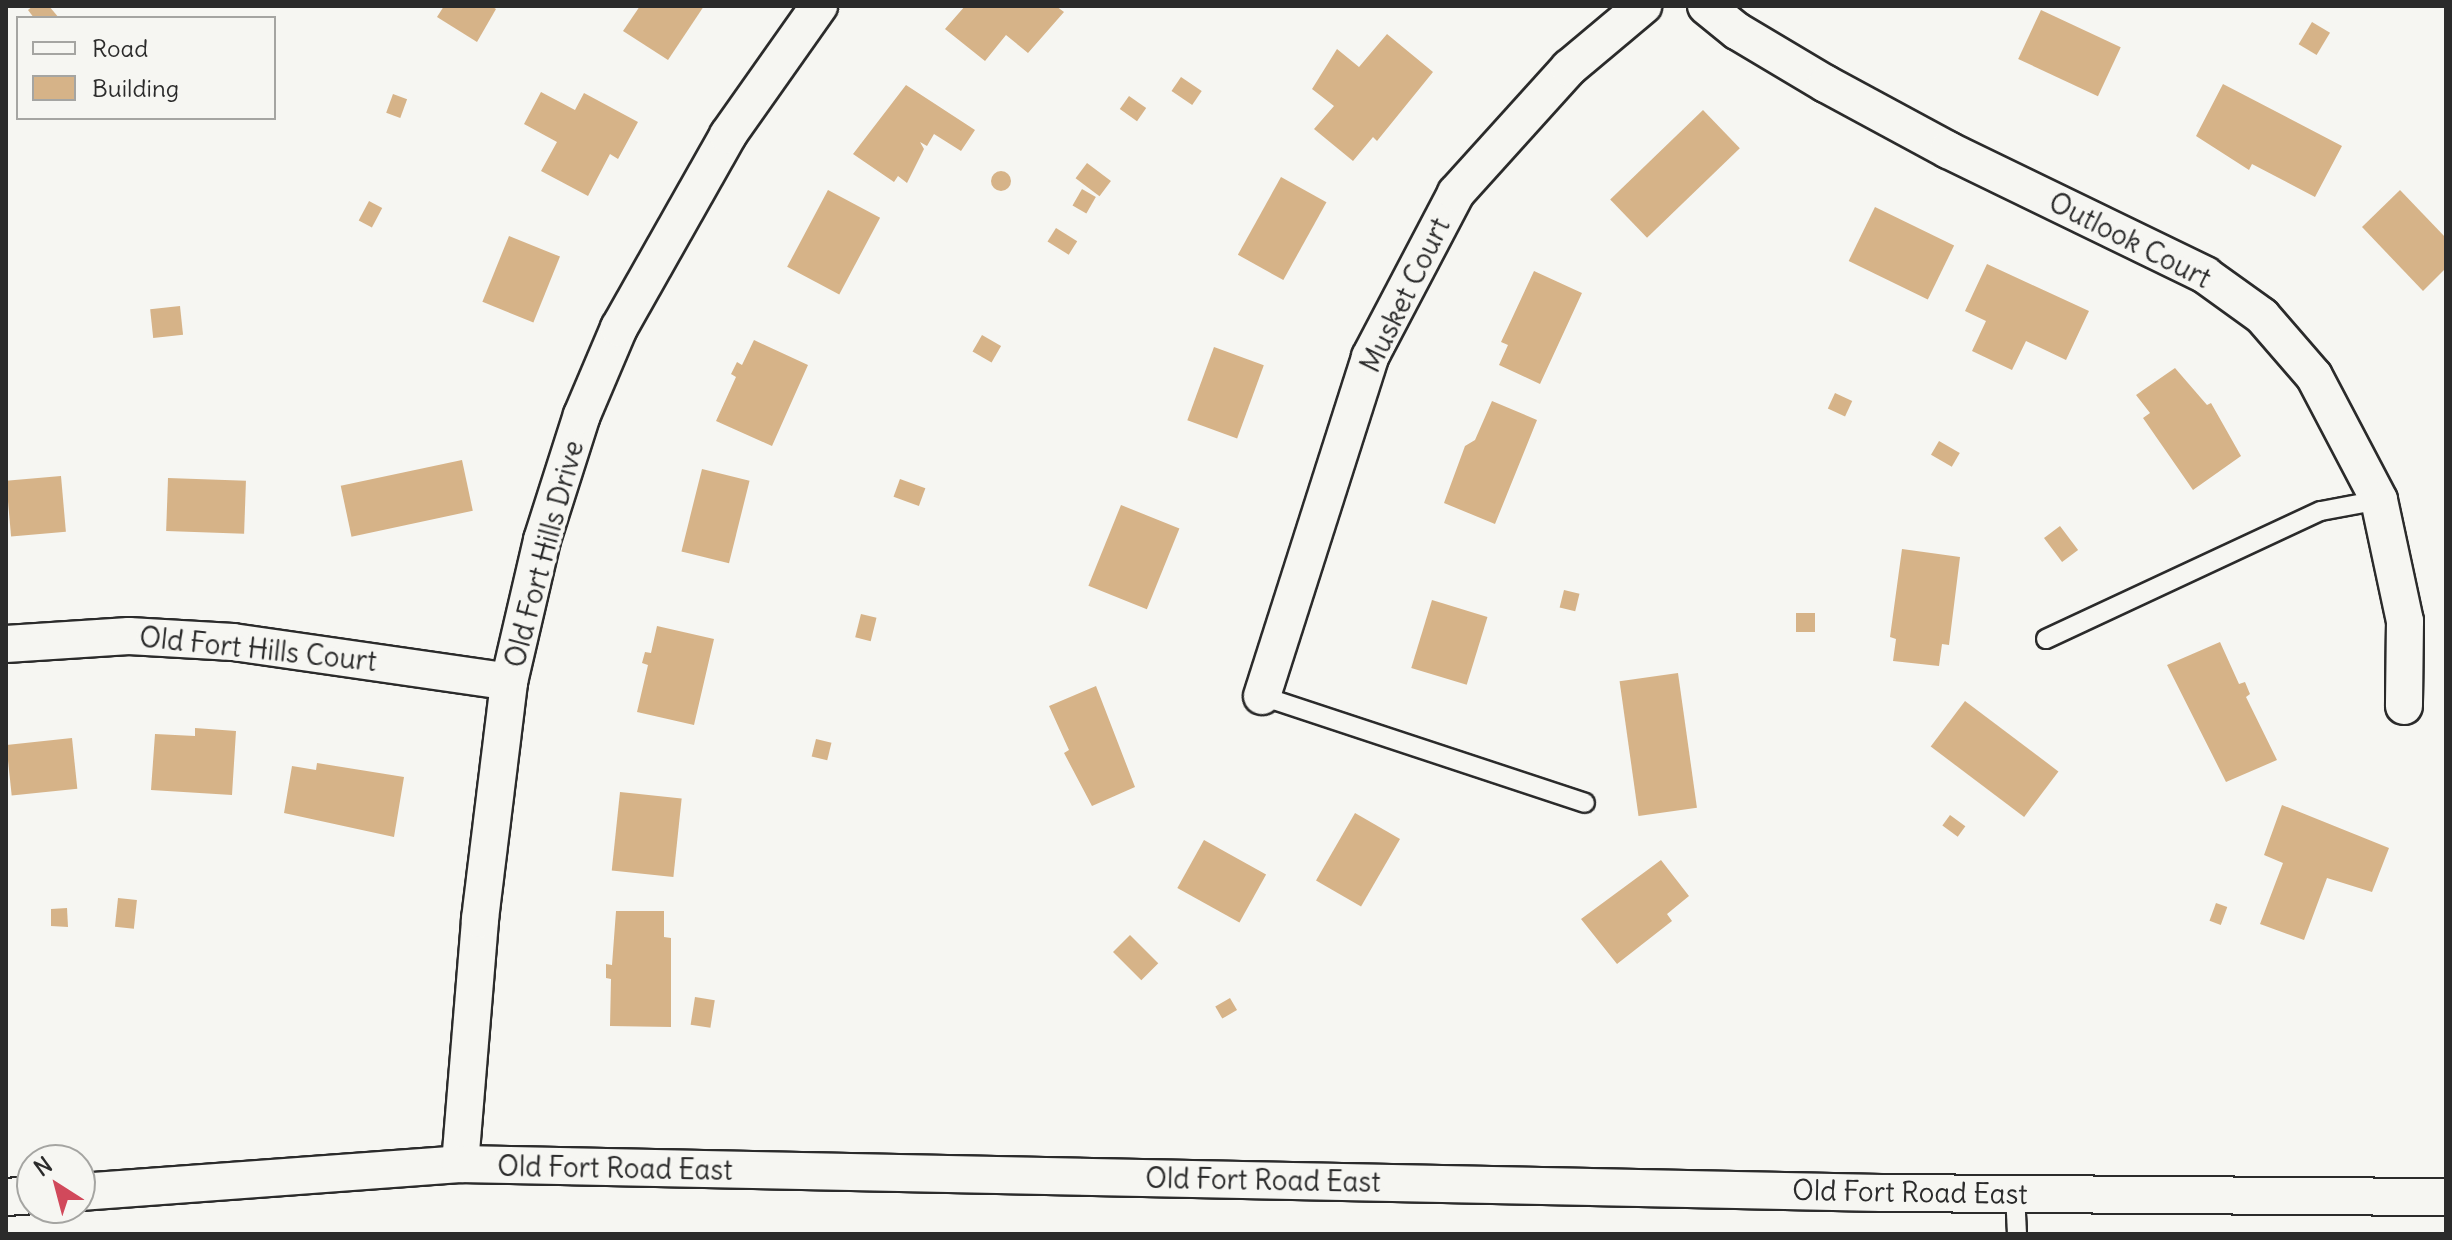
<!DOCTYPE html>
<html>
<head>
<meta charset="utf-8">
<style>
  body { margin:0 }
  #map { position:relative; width:2452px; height:1240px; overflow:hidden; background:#f6f6f2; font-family:Delius,sans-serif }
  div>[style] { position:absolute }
  .building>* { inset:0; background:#d6b388; transform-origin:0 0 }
  .round { border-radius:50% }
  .roads { filter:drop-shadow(2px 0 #2b2b2b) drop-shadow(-2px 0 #2b2b2b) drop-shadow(0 2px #2b2b2b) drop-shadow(0 -2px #2b2b2b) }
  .lane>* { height:18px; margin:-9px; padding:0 9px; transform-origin:9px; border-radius:9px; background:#f6f6f2 }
  .street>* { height:36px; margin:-18px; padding:0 18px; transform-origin:18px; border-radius:18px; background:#f6f6f2 }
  span { translate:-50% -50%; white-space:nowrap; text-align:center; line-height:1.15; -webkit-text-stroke:8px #f6f6f2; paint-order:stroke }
  .street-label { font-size:28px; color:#2b2b2b }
  .frame { position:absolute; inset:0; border:8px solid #2b2b2b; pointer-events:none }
  .legend { position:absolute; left:16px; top:16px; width:260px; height:104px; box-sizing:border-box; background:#f6f6f2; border:2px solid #a5a5a2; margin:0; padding:10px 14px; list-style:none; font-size:24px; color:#2b2b2b }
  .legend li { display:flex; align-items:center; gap:16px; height:40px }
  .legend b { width:40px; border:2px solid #a5a5a2 }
  .north { position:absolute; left:16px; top:1144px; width:80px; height:80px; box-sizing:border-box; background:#f6f6f2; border:2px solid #a5a5a2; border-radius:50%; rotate:324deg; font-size:22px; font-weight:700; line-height:32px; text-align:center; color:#2b2b2b }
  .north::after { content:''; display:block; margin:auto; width:28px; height:36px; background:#d1495b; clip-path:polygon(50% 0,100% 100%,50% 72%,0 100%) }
</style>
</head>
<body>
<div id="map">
  <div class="building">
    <i style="clip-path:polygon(33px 6px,49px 6px,59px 18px,34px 18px,28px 10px)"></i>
    <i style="clip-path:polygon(444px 6px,491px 6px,496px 9px,477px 42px,437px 17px)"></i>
    <i style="clip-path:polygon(640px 6px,704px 6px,668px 60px,623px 31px)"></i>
    <i style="clip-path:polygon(965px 6px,1056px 6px,1064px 12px,1028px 53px,1006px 35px,985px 61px,945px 29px)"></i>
    <i style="left:2041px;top:10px;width:88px;height:54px;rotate:25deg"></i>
    <i style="left:2312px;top:22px;width:21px;height:26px;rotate:31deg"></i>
    <i style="clip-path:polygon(1387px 34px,1433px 72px,1377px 141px,1373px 137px,1353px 161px,1314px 129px,1334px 106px,1312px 89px,1337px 49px,1359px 67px)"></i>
    <i style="left:1181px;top:77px;width:25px;height:17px;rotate:34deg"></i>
    <i style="clip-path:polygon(2223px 84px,2342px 146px,2315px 197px,2252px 164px,2249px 170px,2196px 136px)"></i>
    <i style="clip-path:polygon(906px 85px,975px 130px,961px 151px,934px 134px,927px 146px,920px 142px,924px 149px,907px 183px,898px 176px,894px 182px,853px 154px)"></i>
    <i style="clip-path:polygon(541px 92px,575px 110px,584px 93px,638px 122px,618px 159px,610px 154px,588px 196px,541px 171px,557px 142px,524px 124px)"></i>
    <i style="left:393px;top:94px;width:15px;height:20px;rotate:20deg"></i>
    <i style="left:1129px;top:96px;width:21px;height:16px;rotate:35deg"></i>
    <i style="left:1703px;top:110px;width:53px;height:129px;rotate:46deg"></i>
    <i style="left:1087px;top:163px;width:30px;height:19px;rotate:37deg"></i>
    <i class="round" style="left:991px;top:171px;width:20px;height:20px"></i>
    <i style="left:1281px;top:177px;width:52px;height:89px;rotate:29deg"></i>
    <i style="left:1082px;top:189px;width:16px;height:19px;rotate:30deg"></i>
    <i style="left:828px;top:190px;width:59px;height:87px;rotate:28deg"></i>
    <i style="clip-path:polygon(2400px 190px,2446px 238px,2446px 268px,2423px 291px,2362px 227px)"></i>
    <i style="left:369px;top:201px;width:15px;height:22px;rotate:28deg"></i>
    <i style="left:1875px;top:207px;width:88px;height:60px;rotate:26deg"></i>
    <i style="left:1056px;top:228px;width:25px;height:16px;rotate:32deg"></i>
    <i style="left:509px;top:236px;width:55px;height:71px;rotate:22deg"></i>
    <i style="clip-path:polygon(1987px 264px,2089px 311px,2066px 360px,2026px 341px,2012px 370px,1972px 351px,1986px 321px,1965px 311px)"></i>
    <i style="clip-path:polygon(1534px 271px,1582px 293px,1540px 384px,1499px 365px,1508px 345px,1501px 342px)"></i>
    <i style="left:180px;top:306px;width:29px;height:30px;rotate:84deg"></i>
    <i style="left:982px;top:335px;width:22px;height:19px;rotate:30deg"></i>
    <i style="clip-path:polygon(754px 340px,808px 365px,772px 446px,716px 421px,736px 377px,731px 374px,737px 362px,742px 365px)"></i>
    <i style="left:1214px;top:347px;width:53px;height:78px;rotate:20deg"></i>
    <i style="clip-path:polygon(2175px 368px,2207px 405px,2211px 403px,2241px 456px,2193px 490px,2143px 418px,2150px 413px,2136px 395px)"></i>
    <i style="left:1835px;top:393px;width:19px;height:17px;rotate:25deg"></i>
    <i style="clip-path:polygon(1492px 401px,1537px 420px,1495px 524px,1444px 503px,1465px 446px,1475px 440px)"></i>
    <i style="left:1939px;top:441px;width:24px;height:16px;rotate:30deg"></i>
    <i style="left:462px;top:460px;width:52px;height:124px;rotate:78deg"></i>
    <i style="left:702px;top:469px;width:49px;height:85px;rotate:14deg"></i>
    <i style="left:61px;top:476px;width:56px;height:55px;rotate:85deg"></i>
    <i style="left:168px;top:478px;width:78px;height:53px;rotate:2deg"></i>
    <i style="left:900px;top:479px;width:27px;height:19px;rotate:20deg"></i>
    <i style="left:1121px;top:505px;width:63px;height:87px;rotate:22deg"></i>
    <i style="left:2060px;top:526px;width:30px;height:20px;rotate:53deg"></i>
    <i style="clip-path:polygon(1902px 549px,1960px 557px,1949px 645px,1942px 644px,1939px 666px,1893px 661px,1896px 639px,1890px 637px)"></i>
    <i style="left:1564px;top:590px;width:16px;height:18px;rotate:14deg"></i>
    <i style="left:1432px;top:600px;width:58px;height:71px;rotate:17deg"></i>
    <i style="left:1796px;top:613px;width:19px;height:19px"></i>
    <i style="left:861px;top:614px;width:16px;height:24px;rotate:14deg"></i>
    <i style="clip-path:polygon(657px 626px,714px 639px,694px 725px,637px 712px,648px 665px,642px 663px,645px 652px,651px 653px)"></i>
    <i style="clip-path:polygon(2220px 642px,2239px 684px,2245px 682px,2250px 694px,2246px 697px,2277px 760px,2226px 782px,2167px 665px)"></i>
    <i style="left:1678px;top:673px;width:136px;height:59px;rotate:82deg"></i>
    <i style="clip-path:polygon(1096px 686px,1135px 787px,1092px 806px,1064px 753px,1069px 750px,1049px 706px)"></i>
    <i style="left:1965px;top:701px;width:117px;height:57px;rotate:37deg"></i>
    <i style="clip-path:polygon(195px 728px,236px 731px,232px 795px,151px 790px,155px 734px,195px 736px)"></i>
    <i style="left:72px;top:738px;width:51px;height:66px;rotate:84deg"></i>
    <i style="left:816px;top:739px;width:16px;height:18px;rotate:14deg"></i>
    <i style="clip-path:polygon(317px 763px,404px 777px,394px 837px,284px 813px,292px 766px,316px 770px)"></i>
    <i style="left:620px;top:792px;width:62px;height:79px;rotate:6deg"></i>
    <i style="clip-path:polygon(2282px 805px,2389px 848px,2372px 892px,2327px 878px,2304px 940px,2260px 924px,2283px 863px,2264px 855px)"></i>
    <i style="left:1355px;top:813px;width:52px;height:78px;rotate:30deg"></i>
    <i style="left:1950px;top:815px;width:19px;height:13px;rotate:36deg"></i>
    <i style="left:1204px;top:840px;width:71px;height:55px;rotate:29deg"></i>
    <i style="clip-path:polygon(1661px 860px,1689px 896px,1667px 914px,1672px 921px,1617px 964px,1581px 919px)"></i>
    <i style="left:118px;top:898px;width:19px;height:29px;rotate:6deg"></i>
    <i style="left:2216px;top:903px;width:12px;height:19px;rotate:20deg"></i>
    <i style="clip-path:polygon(67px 908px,68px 927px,51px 926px,51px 909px)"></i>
    <i style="clip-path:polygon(616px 911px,664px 911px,664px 937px,671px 938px,671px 1027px,610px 1026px,611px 979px,606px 978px,606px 964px,612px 965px)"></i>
    <i style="left:1130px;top:935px;width:40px;height:24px;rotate:45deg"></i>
    <i style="left:695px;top:997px;width:20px;height:28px;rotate:9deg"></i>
    <i style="left:1230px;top:998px;width:14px;height:17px;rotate:60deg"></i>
  </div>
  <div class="roads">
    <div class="lane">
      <i style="left:2046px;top:639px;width:303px;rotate:-25deg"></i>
      <i style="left:2321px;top:511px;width:59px;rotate:-10.7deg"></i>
      <i style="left:1262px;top:696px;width:340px;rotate:18.3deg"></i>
      <i style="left:2015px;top:1193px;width:41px;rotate:87.2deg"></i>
    </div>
    <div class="street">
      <i style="left:1706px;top:6px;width:40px;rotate:39deg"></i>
      <i style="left:1737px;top:31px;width:104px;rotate:30.8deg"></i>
      <i style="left:1826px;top:84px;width:139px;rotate:28.4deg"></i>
      <i style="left:1948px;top:150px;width:286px;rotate:25.9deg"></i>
      <i style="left:2205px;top:275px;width:70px;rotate:35.7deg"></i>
      <i style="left:2262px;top:316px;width:79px;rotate:49.1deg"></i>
      <i style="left:2314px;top:376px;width:140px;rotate:62.3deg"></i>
      <i style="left:2379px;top:500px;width:124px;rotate:77.9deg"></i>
      <i style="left:2405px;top:621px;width:85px;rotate:90.7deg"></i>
      <i style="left:6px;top:644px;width:123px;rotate:-3.7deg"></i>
      <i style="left:129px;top:636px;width:104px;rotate:3.3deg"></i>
      <i style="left:233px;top:642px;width:279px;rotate:8.2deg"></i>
      <i style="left:1262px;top:696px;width:356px;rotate:-72.3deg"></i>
      <i style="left:1370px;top:357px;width:185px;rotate:-62.3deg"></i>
      <i style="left:1456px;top:193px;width:169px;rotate:-47.9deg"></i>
      <i style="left:1569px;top:68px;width:97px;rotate:-40deg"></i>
      <i style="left:460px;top:1164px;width:246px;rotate:-85.3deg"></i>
      <i style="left:480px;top:919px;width:239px;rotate:-83deg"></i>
      <i style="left:509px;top:682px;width:146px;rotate:-76.9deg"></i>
      <i style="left:542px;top:540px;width:131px;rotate:-72.3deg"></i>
      <i style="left:582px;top:415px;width:95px;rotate:-67deg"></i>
      <i style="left:619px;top:328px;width:222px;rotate:-60.5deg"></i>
      <i style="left:728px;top:135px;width:158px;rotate:-54.8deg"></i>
      <i style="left:80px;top:1192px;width:381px;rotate:-4.2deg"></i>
      <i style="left:460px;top:1164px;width:1422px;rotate:1.17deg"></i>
      <i style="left:1882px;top:1193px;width:564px;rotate:0.41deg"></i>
      <i style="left:6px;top:1197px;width:26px;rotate:-4deg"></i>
    </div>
  </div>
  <div class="street-label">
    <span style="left:2130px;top:240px;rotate:27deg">Outlook Court</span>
    <span style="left:1405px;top:295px;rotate:-64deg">Musket Court</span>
    <span style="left:544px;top:554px;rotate:-75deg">Old Fort Hills Drive</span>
    <span style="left:258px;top:649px;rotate:6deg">Old Fort Hills Court</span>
    <span style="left:615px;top:1168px;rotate:1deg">Old Fort Road East</span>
    <span style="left:1263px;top:1180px;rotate:1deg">Old Fort Road East</span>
    <span style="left:1910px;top:1192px;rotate:1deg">Old Fort Road East</span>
  </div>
  <div class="frame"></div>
  <ul class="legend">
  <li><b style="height:10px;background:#f6f6f2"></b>Road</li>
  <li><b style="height:22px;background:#d6b388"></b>Building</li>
  </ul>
  <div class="north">N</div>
</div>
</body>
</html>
